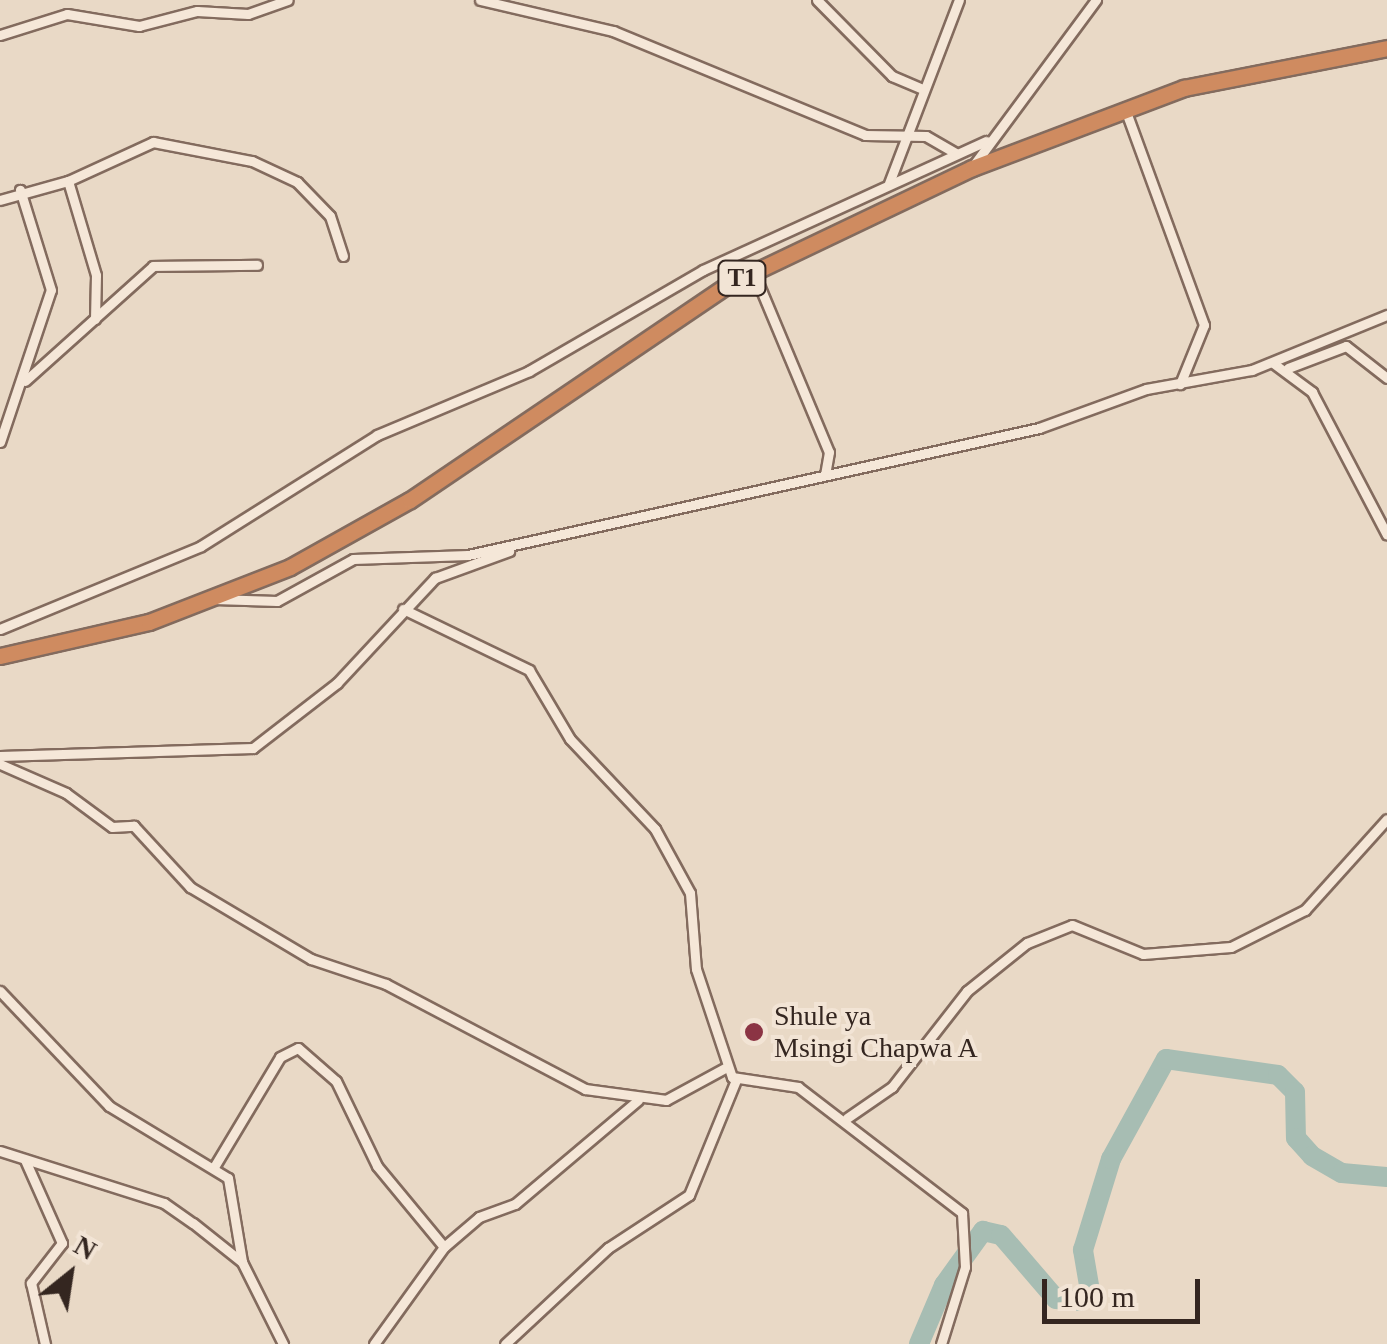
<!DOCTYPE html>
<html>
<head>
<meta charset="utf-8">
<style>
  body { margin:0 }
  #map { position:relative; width:1387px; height:1344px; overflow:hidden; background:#e9d9c6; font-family:"Times New Roman",serif }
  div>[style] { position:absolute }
  .river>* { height:20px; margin:-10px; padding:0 10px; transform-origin:10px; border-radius:10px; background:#a7bdb3 }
  .roads { filter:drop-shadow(2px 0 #836b5e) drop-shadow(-2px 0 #836b5e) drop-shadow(0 2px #836b5e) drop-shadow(0 -2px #836b5e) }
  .street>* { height:9px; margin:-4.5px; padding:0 4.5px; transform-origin:4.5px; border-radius:4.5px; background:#f5e7d8 }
  .highway>* { height:15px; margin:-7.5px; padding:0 7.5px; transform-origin:7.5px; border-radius:7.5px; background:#cf8b60 }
  .dots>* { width:28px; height:28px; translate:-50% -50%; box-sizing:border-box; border:5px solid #f2e4d5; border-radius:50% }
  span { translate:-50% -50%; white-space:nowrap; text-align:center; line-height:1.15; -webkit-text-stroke:8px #f2e4d5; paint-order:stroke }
  .shield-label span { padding:2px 8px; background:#f2e4d5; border:2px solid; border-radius:8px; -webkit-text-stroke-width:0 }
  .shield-label { font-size:25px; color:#342620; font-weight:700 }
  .poi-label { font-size:28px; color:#342620 }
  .left { translate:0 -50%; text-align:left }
  .north { position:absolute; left:20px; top:1224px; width:100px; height:100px; -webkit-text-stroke:8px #f2e4d5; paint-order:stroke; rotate:30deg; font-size:28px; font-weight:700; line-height:40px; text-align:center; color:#342620 }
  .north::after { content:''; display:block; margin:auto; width:35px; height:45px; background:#342620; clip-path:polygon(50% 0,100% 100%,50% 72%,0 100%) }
  .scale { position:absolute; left:1042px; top:1279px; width:158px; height:45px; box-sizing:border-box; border:5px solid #342620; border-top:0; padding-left:12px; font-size:30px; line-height:35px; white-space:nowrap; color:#342620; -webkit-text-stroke:8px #f2e4d5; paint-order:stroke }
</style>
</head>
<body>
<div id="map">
  <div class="river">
    <i style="left:919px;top:1344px;width:64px;rotate:-67deg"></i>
    <i style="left:944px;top:1285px;width:67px;rotate:-54.2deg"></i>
    <i style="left:983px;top:1231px;width:18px;rotate:13deg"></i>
    <i style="left:1001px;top:1235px;width:84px;rotate:49.3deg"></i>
    <i style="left:1056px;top:1299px;width:23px;rotate:5deg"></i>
    <i style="left:1079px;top:1301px;width:15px;rotate:-42deg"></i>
    <i style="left:1090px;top:1291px;width:42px;rotate:-99.7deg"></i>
    <i style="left:1083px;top:1250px;width:95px;rotate:-72.9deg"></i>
    <i style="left:1111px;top:1159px;width:114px;rotate:-61.2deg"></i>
    <i style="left:1166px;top:1059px;width:113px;rotate:8.1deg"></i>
    <i style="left:1278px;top:1075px;width:24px;rotate:45deg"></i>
    <i style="left:1295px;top:1092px;width:46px;rotate:88.8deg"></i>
    <i style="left:1296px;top:1138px;width:24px;rotate:48deg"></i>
    <i style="left:1312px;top:1156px;width:34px;rotate:30deg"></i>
    <i style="left:1342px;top:1173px;width:45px;rotate:5.1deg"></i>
  </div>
  <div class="roads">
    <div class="street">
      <i style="left:480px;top:0;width:137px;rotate:13.1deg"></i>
      <i style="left:613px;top:31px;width:273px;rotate:22.4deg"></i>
      <i style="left:865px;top:135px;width:61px;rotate:0.9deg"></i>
      <i style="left:926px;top:136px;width:34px;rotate:30deg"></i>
      <i style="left:817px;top:0;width:107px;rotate:45.4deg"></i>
      <i style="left:892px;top:76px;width:33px;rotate:23deg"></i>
      <i style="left:0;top:35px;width:70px;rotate:-17.4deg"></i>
      <i style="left:67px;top:14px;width:73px;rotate:9.5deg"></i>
      <i style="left:139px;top:26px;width:60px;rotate:-14.5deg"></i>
      <i style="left:197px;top:11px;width:51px;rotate:3.4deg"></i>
      <i style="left:248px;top:14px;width:42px;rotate:-19.3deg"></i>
      <i style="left:1125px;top:109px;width:230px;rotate:69.9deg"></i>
      <i style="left:1204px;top:325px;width:64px;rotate:112.1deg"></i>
      <i style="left:973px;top:166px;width:207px;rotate:-53.5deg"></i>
      <i style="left:889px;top:183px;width:196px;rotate:-69.1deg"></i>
      <i style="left:0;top:200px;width:71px;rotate:-15.6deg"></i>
      <i style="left:754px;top:273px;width:194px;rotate:67.3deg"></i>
      <i style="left:829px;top:452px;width:22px;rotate:100deg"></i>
      <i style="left:95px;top:319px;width:44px;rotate:-88.7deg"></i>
      <i style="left:96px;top:275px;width:98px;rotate:-106.6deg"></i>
      <i style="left:68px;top:181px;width:94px;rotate:-24.6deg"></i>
      <i style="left:153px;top:142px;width:101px;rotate:10.9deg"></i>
      <i style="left:252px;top:161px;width:50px;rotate:25deg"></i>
      <i style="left:297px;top:182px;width:47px;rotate:45.9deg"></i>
      <i style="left:330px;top:216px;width:42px;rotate:72deg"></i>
      <i style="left:1273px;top:363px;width:49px;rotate:36.6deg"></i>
      <i style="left:1312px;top:392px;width:161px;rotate:62.3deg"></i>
      <i style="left:1288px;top:368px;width:62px;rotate:-20.8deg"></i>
      <i style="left:1346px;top:346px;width:52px;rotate:38deg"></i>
      <i style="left:25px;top:381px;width:172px;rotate:-41.9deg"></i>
      <i style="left:153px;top:266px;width:104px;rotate:-0.6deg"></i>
      <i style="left:0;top:442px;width:160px;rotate:-71.5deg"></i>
      <i style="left:51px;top:290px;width:105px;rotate:-107.2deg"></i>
      <i style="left:214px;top:599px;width:63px;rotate:1.8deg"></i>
      <i style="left:277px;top:601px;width:87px;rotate:-28.9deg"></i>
      <i style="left:353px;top:559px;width:115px;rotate:-2deg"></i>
      <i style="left:468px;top:555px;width:585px;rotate:-12.54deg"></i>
      <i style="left:1039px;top:428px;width:114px;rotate:-20deg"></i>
      <i style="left:1146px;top:389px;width:108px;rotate:-10.2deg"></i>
      <i style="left:1252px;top:370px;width:146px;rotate:-22.2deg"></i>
      <i style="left:403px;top:609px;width:140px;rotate:25.8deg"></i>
      <i style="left:529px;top:670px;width:80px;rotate:59.3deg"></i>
      <i style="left:570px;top:739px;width:124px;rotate:46.6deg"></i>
      <i style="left:655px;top:829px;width:73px;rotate:61.3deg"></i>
      <i style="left:690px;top:893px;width:76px;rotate:85.5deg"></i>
      <i style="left:696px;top:969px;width:114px;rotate:71.6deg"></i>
      <i style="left:732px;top:1077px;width:67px;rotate:8.6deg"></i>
      <i style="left:798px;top:1087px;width:207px;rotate:37.5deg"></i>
      <i style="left:962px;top:1213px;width:54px;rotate:86.8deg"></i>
      <i style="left:965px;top:1267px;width:81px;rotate:107.3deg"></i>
      <i style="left:0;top:629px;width:217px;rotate:-22.4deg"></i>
      <i style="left:201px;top:546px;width:208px;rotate:-32.2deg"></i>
      <i style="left:377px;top:435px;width:165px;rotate:-22.8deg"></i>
      <i style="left:529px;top:371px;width:201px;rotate:-30.1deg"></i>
      <i style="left:703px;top:270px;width:311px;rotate:-24.5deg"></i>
      <i style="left:0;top:756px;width:253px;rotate:-1.8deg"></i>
      <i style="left:253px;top:748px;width:106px;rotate:-37.7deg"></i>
      <i style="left:337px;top:683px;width:144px;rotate:-47deg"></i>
      <i style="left:435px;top:578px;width:79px;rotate:-20deg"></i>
      <i style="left:0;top:764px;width:72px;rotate:23.7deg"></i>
      <i style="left:66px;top:793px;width:57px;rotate:36.5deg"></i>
      <i style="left:112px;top:827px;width:22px;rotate:-3deg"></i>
      <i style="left:134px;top:826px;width:83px;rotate:47.4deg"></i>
      <i style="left:190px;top:887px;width:141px;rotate:30.8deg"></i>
      <i style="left:311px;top:959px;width:79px;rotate:18.4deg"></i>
      <i style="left:386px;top:984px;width:225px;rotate:27.8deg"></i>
      <i style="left:585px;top:1089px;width:82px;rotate:7.7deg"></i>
      <i style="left:666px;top:1100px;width:67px;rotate:-28.5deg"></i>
      <i style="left:0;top:991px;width:158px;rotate:46.5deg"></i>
      <i style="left:109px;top:1106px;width:139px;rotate:31.2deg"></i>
      <i style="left:228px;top:1178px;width:85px;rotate:80.5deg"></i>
      <i style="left:847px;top:1118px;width:55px;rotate:-34.6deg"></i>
      <i style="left:892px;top:1087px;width:122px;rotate:-52deg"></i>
      <i style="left:967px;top:991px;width:77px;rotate:-38.7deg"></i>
      <i style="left:1027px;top:943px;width:48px;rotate:-21.8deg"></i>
      <i style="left:1072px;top:925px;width:77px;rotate:22.2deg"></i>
      <i style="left:1143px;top:954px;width:88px;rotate:-4.5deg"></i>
      <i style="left:1231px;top:947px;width:83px;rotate:-26.6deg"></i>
      <i style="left:1305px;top:910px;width:122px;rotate:-48deg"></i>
      <i style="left:0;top:1151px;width:172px;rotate:17.6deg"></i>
      <i style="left:164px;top:1203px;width:35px;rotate:35deg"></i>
      <i style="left:193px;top:1223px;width:63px;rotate:38.5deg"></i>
      <i style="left:242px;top:1262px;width:92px;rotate:63.4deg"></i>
      <i style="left:25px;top:1160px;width:91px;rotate:66deg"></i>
      <i style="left:62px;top:1243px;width:51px;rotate:127.8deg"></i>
      <i style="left:31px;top:1283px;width:63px;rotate:77.1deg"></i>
      <i style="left:214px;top:1167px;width:128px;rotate:-59deg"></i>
      <i style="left:280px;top:1057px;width:20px;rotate:-27deg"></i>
      <i style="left:298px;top:1048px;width:50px;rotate:41deg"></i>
      <i style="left:336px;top:1081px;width:94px;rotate:64.2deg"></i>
      <i style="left:377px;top:1166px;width:105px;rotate:50.4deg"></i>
      <i style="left:374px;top:1344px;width:120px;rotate:-54.2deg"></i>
      <i style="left:444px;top:1247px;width:46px;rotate:-40.6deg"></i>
      <i style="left:479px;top:1217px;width:38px;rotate:-20deg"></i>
      <i style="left:515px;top:1204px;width:161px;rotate:-40.2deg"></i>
      <i style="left:505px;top:1344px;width:141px;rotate:-43deg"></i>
      <i style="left:608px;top:1248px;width:97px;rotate:-33.2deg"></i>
      <i style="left:689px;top:1195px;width:124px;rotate:-67.8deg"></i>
    </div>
    <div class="highway">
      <i style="left:0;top:656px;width:153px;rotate:-12.9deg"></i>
      <i style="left:149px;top:622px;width:151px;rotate:-21.3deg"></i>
      <i style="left:290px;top:567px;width:137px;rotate:-29.2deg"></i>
      <i style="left:410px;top:500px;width:387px;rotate:-34.1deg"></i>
      <i style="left:731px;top:283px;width:267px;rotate:-25.5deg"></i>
      <i style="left:972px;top:168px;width:227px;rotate:-20.7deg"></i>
      <i style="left:1184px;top:88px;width:207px;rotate:-11.1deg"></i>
    </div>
  </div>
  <div class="dots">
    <i style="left:754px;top:1032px;background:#8b3444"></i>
  </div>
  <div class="shield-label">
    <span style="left:742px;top:278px">T1</span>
  </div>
  <div class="poi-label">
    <span class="left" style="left:774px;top:1032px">Shule ya<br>Msingi Chapwa A</span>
  </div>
  <div class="north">N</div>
  <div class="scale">100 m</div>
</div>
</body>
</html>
